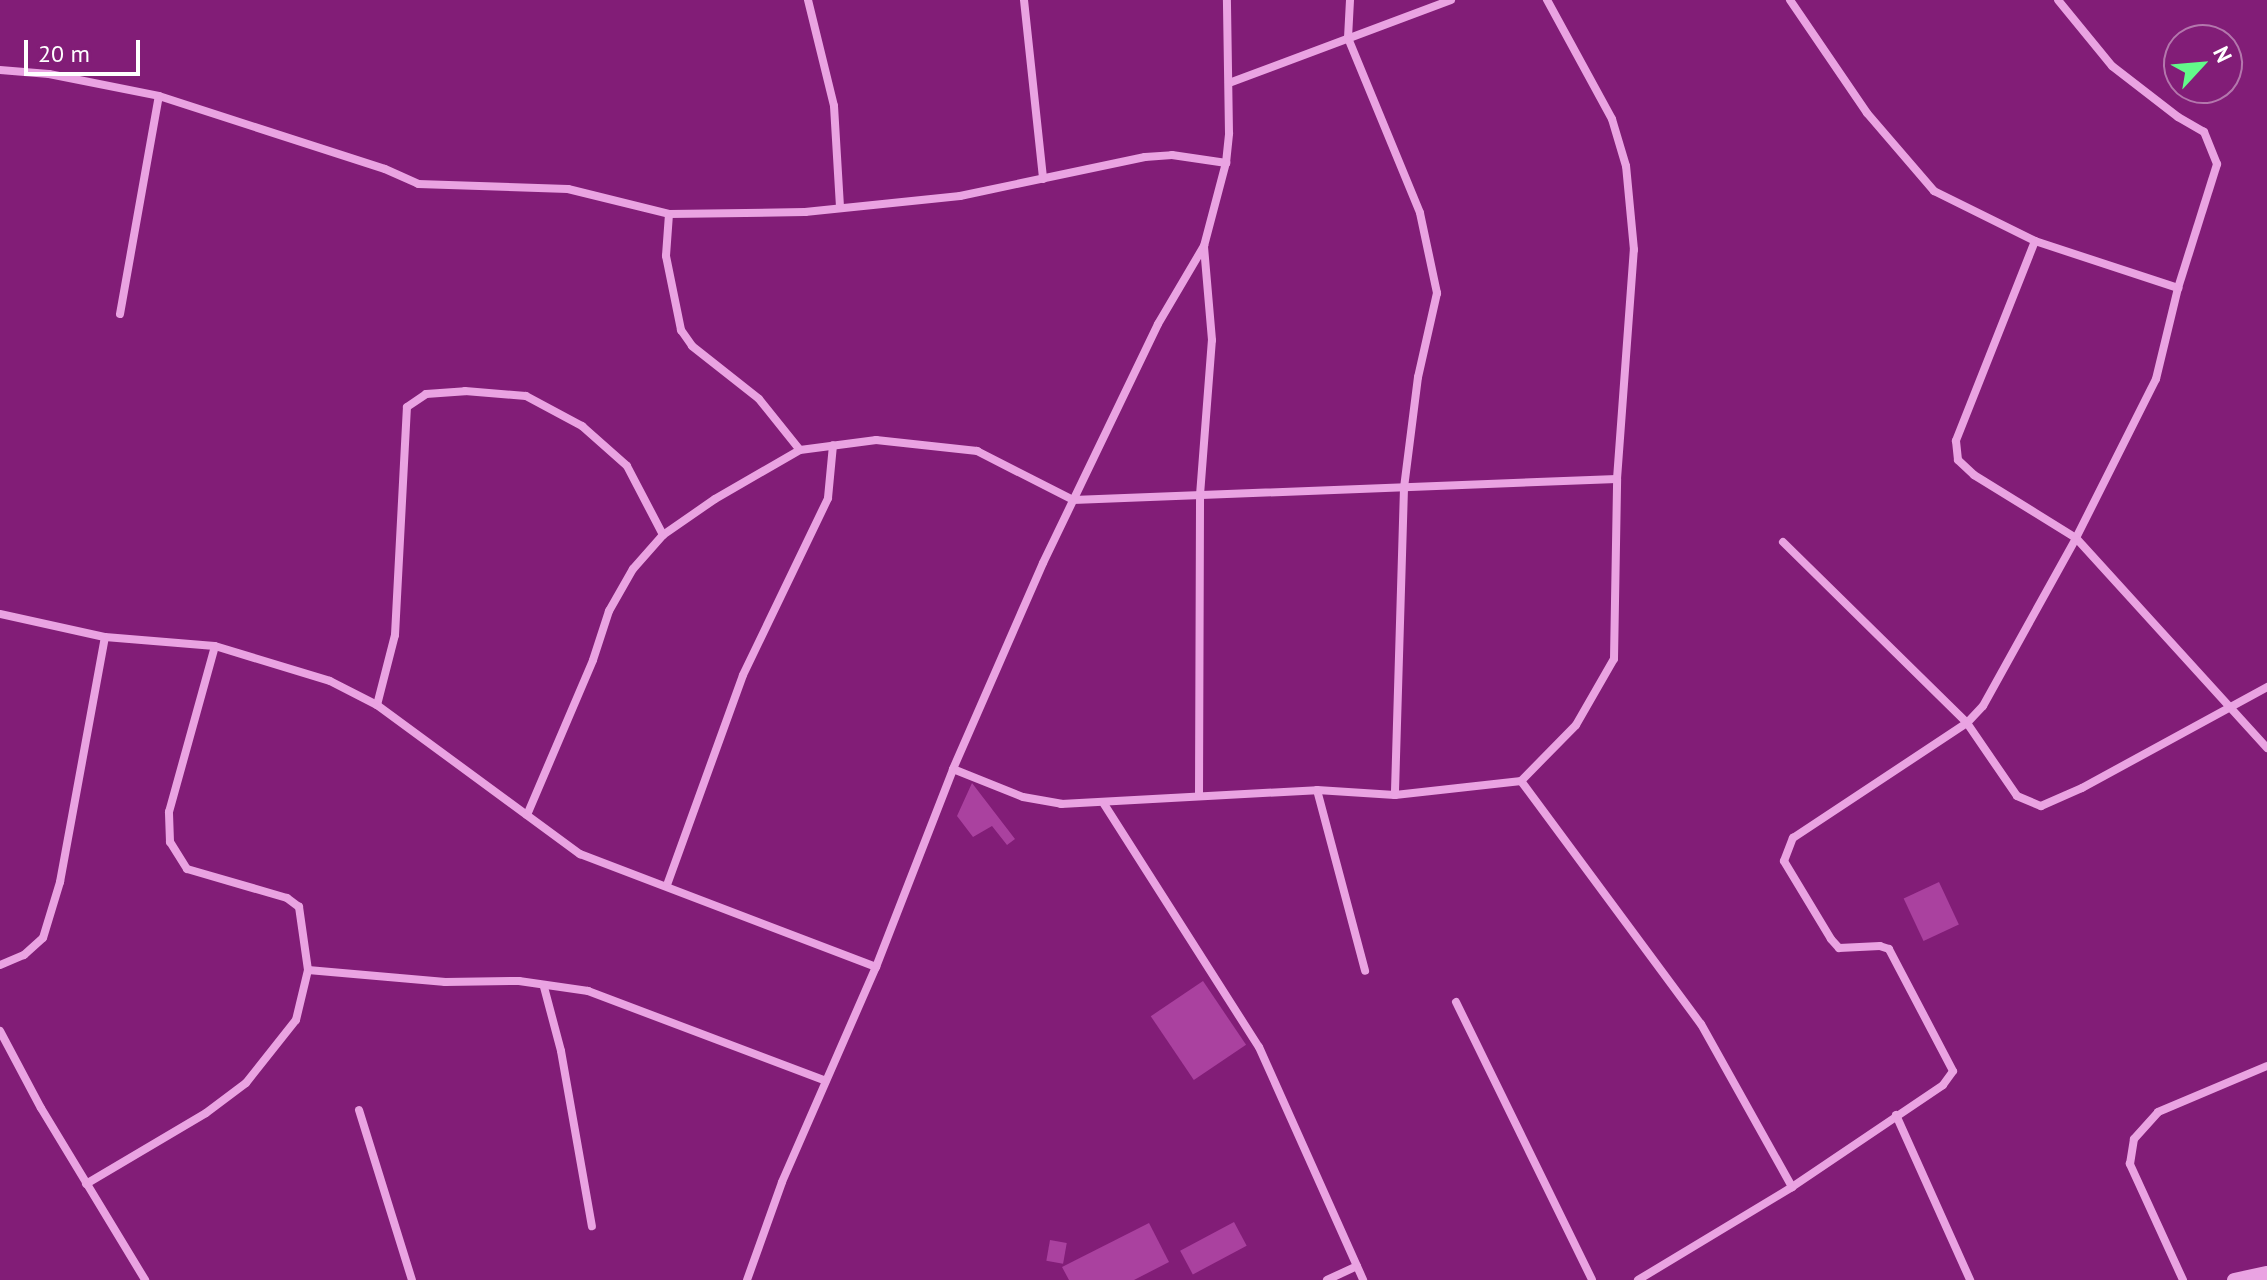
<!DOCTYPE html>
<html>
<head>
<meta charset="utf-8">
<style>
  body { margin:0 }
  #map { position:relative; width:2267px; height:1280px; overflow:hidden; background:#821d77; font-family:"PT Sans",sans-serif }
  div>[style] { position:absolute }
  .building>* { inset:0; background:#aa419f; transform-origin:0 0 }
  .minor>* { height:8px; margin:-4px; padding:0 4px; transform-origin:4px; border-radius:4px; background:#eaa3e2 }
  .tertiary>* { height:14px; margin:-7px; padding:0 7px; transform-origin:7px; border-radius:7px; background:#eaa3e2 }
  span { translate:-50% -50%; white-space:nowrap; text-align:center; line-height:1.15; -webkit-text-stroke:6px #821d77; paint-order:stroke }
  .north { position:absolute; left:2163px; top:24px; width:80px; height:80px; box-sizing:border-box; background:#821d77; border:2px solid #b477ad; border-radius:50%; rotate:64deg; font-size:22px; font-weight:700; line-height:32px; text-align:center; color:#fff }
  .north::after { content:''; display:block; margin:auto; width:28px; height:36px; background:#62f98a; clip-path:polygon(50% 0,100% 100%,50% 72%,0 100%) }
  .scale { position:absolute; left:24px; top:40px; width:116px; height:36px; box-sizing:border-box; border:4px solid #fff; border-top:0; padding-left:10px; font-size:24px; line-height:28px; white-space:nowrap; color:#fff; -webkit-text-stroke:6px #821d77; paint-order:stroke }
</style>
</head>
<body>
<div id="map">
  <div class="building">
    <i style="clip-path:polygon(972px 783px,1015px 839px,1007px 845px,992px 826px,973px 837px,957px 816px)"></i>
    <i style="left:1939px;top:882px;width:47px;height:39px;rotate:65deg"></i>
    <i style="left:1203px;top:981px;width:77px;height:63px;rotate:56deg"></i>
    <i style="left:1234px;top:1222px;width:27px;height:61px;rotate:62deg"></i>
    <i style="clip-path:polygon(1149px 1223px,1169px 1262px,1134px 1280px,1069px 1280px,1062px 1267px)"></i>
    <i style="left:1050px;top:1240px;width:17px;height:21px;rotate:10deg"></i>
  </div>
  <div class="minor">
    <i style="left:808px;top:0;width:109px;rotate:76.2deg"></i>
    <i style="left:834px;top:106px;width:102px;rotate:86.6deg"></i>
    <i style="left:1024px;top:0;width:180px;rotate:83.9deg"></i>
    <i style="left:1350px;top:0;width:38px;rotate:93deg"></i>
    <i style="left:1348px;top:38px;width:189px;rotate:67.6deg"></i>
    <i style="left:1420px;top:213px;width:82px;rotate:78deg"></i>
    <i style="left:1437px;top:293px;width:86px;rotate:102.7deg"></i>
    <i style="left:1418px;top:377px;width:112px;rotate:97.2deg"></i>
    <i style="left:1404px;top:488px;width:307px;rotate:91.7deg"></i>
    <i style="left:1790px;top:0;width:137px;rotate:55.7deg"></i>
    <i style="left:1867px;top:113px;width:103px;rotate:49.3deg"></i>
    <i style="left:1934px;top:191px;width:113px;rotate:26.3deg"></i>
    <i style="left:2035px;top:241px;width:151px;rotate:18.2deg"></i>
    <i style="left:0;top:70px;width:49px;rotate:4.7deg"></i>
    <i style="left:49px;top:74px;width:112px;rotate:11.3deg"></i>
    <i style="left:159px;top:96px;width:237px;rotate:17.9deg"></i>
    <i style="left:385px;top:169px;width:36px;rotate:24deg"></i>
    <i style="left:418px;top:184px;width:150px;rotate:1.9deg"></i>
    <i style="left:568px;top:189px;width:104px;rotate:13.9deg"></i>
    <i style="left:669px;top:214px;width:136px;rotate:-0.8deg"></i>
    <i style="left:805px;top:212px;width:156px;rotate:-5.9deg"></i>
    <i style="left:960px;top:196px;width:189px;rotate:-11.9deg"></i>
    <i style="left:1145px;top:157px;width:27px;rotate:-4deg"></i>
    <i style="left:1172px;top:155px;width:55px;rotate:8.4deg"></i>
    <i style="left:1229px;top:83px;width:237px;rotate:-20.5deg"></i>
    <i style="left:669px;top:214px;width:42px;rotate:94.1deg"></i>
    <i style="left:666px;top:256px;width:76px;rotate:78.5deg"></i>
    <i style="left:681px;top:330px;width:19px;rotate:55deg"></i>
    <i style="left:692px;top:346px;width:85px;rotate:38.3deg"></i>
    <i style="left:759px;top:399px;width:65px;rotate:51.2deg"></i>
    <i style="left:2035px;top:241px;width:215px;rotate:111.6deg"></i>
    <i style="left:1956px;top:441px;width:19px;rotate:84deg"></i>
    <i style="left:1958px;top:460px;width:22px;rotate:43deg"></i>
    <i style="left:1974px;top:475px;width:120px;rotate:31.7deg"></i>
    <i style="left:2076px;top:538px;width:284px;rotate:47.7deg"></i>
    <i style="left:120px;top:314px;width:221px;rotate:-79.9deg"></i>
    <i style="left:1783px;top:542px;width:258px;rotate:44.5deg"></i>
    <i style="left:1967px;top:723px;width:23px;rotate:-47deg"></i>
    <i style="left:1983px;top:706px;width:192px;rotate:-61deg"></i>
    <i style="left:2076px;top:538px;width:178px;rotate:-63.3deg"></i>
    <i style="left:2156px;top:379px;width:94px;rotate:-76.4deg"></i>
    <i style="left:2178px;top:288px;width:130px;rotate:-72.5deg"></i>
    <i style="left:2217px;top:164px;width:35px;rotate:-112deg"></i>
    <i style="left:2204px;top:132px;width:30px;rotate:-150deg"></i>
    <i style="left:2178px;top:117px;width:83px;rotate:-142.3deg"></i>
    <i style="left:2112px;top:66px;width:85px;rotate:-129.3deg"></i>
    <i style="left:0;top:614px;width:107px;rotate:12.4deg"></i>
    <i style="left:105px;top:637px;width:110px;rotate:4.7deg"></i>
    <i style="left:215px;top:646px;width:120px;rotate:16.9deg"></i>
    <i style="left:330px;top:681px;width:53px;rotate:27.1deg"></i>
    <i style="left:377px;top:705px;width:252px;rotate:36.3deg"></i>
    <i style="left:580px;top:854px;width:317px;rotate:20.9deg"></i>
    <i style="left:377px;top:705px;width:72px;rotate:-75.6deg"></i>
    <i style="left:395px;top:635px;width:228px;rotate:-87deg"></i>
    <i style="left:407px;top:407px;width:23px;rotate:-34deg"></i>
    <i style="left:426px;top:394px;width:39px;rotate:-4deg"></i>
    <i style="left:465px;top:391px;width:61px;rotate:4.7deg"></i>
    <i style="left:526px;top:396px;width:64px;rotate:28.2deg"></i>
    <i style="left:582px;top:426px;width:60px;rotate:41.6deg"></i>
    <i style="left:627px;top:466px;width:78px;rotate:62.4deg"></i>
    <i style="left:953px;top:769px;width:75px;rotate:21.8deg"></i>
    <i style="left:1023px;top:797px;width:39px;rotate:10deg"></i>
    <i style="left:1061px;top:804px;width:256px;rotate:-3.1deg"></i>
    <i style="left:1317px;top:790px;width:78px;rotate:3.7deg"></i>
    <i style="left:1395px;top:795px;width:127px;rotate:-6.3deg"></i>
    <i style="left:1521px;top:781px;width:78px;rotate:-45.5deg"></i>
    <i style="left:1576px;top:725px;width:76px;rotate:-60.1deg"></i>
    <i style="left:1614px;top:659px;width:180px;rotate:-89deg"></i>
    <i style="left:1617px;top:479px;width:230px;rotate:-85.8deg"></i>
    <i style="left:1634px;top:250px;width:84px;rotate:-95.4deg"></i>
    <i style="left:1626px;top:166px;width:49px;rotate:-106.6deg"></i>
    <i style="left:1612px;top:119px;width:136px;rotate:-118.6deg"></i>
    <i style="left:1521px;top:781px;width:302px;rotate:53.5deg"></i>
    <i style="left:1701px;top:1024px;width:187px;rotate:60.8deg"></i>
    <i style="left:1317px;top:790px;width:187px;rotate:75.1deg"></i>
    <i style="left:1199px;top:794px;width:299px;rotate:-89.8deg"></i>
    <i style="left:1200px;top:495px;width:155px;rotate:-85.6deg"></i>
    <i style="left:1212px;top:340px;width:93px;rotate:-94.9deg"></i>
    <i style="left:1104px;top:804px;width:288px;rotate:57.5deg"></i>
    <i style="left:1259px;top:1047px;width:255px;rotate:65.9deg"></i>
    <i style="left:527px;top:815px;width:168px;rotate:-66.9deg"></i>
    <i style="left:593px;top:660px;width:52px;rotate:-71.9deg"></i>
    <i style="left:609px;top:611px;width:48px;rotate:-60.3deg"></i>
    <i style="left:633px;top:569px;width:45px;rotate:-48.6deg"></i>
    <i style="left:663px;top:535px;width:63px;rotate:-34.7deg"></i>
    <i style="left:715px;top:499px;width:98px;rotate:-30deg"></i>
    <i style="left:800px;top:450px;width:77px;rotate:-7.5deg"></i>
    <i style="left:876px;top:440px;width:102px;rotate:6.2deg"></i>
    <i style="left:977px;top:451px;width:108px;rotate:27deg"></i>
    <i style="left:1073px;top:500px;width:544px;rotate:-2.21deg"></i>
    <i style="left:667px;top:885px;width:223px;rotate:-70.1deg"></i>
    <i style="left:743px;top:675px;width:196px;rotate:-64.3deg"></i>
    <i style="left:828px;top:498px;width:53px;rotate:-84.6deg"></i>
    <i style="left:0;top:965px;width:26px;rotate:-23deg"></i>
    <i style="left:24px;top:955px;width:25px;rotate:-42deg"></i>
    <i style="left:43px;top:938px;width:59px;rotate:-73.1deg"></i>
    <i style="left:60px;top:882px;width:249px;rotate:-79.6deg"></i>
    <i style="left:308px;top:970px;width:138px;rotate:5deg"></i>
    <i style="left:445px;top:982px;width:74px;rotate:-0.8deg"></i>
    <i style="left:519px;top:981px;width:70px;rotate:8.2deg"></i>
    <i style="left:588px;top:991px;width:254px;rotate:20.7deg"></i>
    <i style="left:544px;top:987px;width:66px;rotate:75.1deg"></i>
    <i style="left:561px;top:1051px;width:178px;rotate:80deg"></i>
    <i style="left:1456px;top:1002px;width:309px;rotate:63.9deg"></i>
    <i style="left:0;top:1031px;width:87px;rotate:62deg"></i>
    <i style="left:41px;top:1108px;width:201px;rotate:58.8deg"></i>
    <i style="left:359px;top:1110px;width:178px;rotate:72.7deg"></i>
    <i style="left:1896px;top:1115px;width:181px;rotate:65.8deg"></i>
    <i style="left:86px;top:1184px;width:139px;rotate:-30.6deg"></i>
    <i style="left:206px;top:1113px;width:50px;rotate:-36.9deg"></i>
    <i style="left:246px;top:1083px;width:80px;rotate:-51.6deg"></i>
    <i style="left:296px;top:1020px;width:51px;rotate:-76.5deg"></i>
    <i style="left:308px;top:970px;width:64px;rotate:-98.1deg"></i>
    <i style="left:299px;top:907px;width:15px;rotate:-143deg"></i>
    <i style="left:287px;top:898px;width:104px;rotate:-163.8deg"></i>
    <i style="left:187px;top:869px;width:32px;rotate:-122deg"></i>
    <i style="left:170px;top:842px;width:30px;rotate:-92deg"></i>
    <i style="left:169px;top:812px;width:172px;rotate:-74.5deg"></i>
    <i style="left:747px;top:1280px;width:104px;rotate:-70.3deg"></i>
    <i style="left:782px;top:1182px;width:235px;rotate:-66.4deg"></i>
    <i style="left:876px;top:967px;width:212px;rotate:-68.7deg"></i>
    <i style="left:953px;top:769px;width:225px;rotate:-66.4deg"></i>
    <i style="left:1043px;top:563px;width:265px;rotate:-64.3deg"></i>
    <i style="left:1158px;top:324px;width:91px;rotate:-59.5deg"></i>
    <i style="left:1204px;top:246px;width:86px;rotate:-75.2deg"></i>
    <i style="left:1226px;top:163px;width:30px;rotate:-84deg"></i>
    <i style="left:1229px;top:133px;width:133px;rotate:-90.9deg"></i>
    <i style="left:1327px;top:1280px;width:33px;rotate:-25deg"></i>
    <i style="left:1638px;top:1280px;width:180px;rotate:-31.1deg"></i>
    <i style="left:1792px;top:1187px;width:182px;rotate:-34deg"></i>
    <i style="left:1943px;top:1085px;width:17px;rotate:-54deg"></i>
    <i style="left:1953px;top:1071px;width:138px;rotate:-117.7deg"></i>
    <i style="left:1889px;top:949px;width:9px;rotate:-162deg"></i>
    <i style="left:1880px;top:946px;width:41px;rotate:177.2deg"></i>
    <i style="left:1839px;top:948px;width:12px;rotate:-132deg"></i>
    <i style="left:1831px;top:939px;width:91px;rotate:-121.1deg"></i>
    <i style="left:1784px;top:861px;width:25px;rotate:-69deg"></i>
    <i style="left:1793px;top:838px;width:209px;rotate:-33.5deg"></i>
    <i style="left:1967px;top:723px;width:88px;rotate:55.6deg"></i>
    <i style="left:2017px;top:796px;width:26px;rotate:23deg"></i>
    <i style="left:2041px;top:806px;width:45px;rotate:-23.7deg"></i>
    <i style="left:2082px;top:788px;width:211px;rotate:-28.6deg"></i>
    <i style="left:2183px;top:1280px;width:128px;rotate:-114.6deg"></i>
    <i style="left:2130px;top:1164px;width:25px;rotate:-81deg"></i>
    <i style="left:2134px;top:1139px;width:36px;rotate:-48deg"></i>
    <i style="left:2158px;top:1112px;width:118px;rotate:-22.9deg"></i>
  </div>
  <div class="tertiary">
    <i style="left:2234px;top:1280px;width:34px;rotate:-12deg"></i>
  </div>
  <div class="north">N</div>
  <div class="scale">20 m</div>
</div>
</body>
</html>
